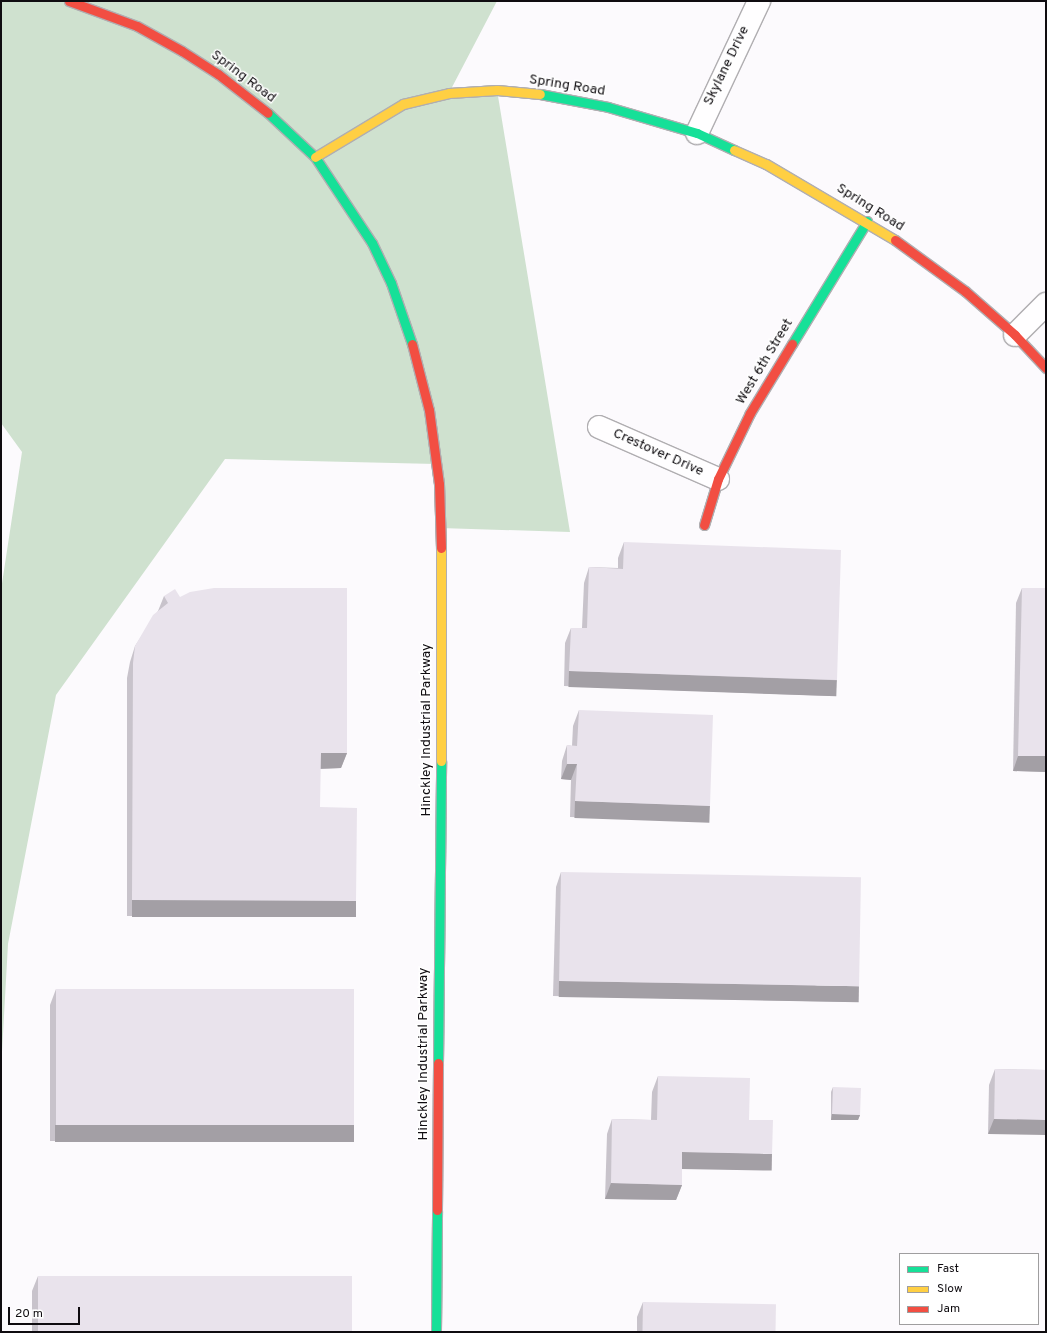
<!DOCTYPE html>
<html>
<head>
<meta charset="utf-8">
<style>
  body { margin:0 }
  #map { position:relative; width:1047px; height:1333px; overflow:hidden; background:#fcfafd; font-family:Overpass,sans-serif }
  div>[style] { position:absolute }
  .forest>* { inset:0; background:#cfe1cf }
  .roads { filter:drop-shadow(1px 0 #b0aeb1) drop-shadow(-1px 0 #b0aeb1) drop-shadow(0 1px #b0aeb1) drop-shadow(0 -1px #b0aeb1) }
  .street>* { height:22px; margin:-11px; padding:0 11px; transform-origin:11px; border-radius:11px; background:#fffeff }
  .fast>* { height:9px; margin:-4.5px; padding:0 4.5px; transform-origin:4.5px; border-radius:4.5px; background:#16e098 }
  .slow>* { height:9px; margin:-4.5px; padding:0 4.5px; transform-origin:4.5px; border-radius:4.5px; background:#ffcf43 }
  .jam>* { height:9px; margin:-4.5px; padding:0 4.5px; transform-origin:4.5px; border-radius:4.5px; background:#f24e42 }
  .wall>* { inset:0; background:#c8c3cb }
  .shaded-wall>* { inset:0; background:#a39fa5; transform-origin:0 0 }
  .building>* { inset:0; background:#e9e3ec; transform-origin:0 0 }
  span { translate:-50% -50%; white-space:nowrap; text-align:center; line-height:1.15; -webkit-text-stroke:3px #fff; paint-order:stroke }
  .street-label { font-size:14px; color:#0f0c10 }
  .frame { position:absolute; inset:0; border:2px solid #0f0c10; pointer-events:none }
  .legend { position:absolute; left:899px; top:1253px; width:140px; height:72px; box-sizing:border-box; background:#fff; border:1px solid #9f9e9f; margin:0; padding:5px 7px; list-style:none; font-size:12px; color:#0f0c10 }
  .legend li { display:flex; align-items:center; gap:8px; height:20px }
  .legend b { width:20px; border:1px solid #9f9e9f }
  .scale { position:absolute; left:8px; top:1307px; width:72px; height:18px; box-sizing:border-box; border:2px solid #0f0c10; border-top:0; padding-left:5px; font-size:12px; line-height:14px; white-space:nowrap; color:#0f0c10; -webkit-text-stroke:3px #fff; paint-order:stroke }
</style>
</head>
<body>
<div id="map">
  <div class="forest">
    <i style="clip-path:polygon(1px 1px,497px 1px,449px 93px,497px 90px,570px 532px,440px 528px,436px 464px,225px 459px,56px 695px,8px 944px,1px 1070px,1px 590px,22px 452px,1px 423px)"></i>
  </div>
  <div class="roads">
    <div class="street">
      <i style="left:697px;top:133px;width:146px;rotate:-64.8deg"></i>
      <i style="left:1015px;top:335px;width:44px;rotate:-45deg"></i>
      <i style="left:599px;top:427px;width:130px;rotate:23.6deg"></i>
    </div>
    <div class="fast">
      <i style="left:540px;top:94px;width:69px;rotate:10.8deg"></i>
      <i style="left:608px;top:107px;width:93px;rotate:16.3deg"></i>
      <i style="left:697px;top:133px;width:41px;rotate:24.7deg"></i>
      <i style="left:268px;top:113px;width:64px;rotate:43.1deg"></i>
      <i style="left:315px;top:157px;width:103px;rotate:56.5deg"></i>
      <i style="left:372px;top:243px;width:44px;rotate:64.6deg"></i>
      <i style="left:391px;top:283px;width:65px;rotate:71deg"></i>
      <i style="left:792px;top:344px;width:144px;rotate:-58.6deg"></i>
      <i style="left:438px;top:1063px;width:302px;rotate:-89.4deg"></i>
      <i style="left:436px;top:1332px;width:122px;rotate:-89.5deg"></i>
    </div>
    <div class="slow">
      <i style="left:734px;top:150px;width:35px;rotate:24deg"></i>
      <i style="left:766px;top:164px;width:150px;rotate:30.5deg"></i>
      <i style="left:315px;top:157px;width:103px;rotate:-31.1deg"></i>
      <i style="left:403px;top:104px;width:47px;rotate:-13.4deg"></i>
      <i style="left:449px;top:93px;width:48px;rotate:-3.6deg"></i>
      <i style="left:497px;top:90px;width:43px;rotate:5.3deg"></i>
      <i style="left:441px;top:548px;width:213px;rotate:90deg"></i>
    </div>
    <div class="jam">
      <i style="left:69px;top:1px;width:72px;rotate:20.2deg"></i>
      <i style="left:137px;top:26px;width:51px;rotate:29.1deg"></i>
      <i style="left:182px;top:51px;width:43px;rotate:32.6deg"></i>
      <i style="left:218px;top:74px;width:63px;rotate:38deg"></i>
      <i style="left:895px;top:240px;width:87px;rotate:36.1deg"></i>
      <i style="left:965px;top:291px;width:67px;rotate:41.3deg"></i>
      <i style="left:1015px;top:335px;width:45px;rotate:46.8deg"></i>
      <i style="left:412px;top:344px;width:68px;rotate:75.6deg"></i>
      <i style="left:429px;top:410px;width:75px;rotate:82.3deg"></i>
      <i style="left:439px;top:484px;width:64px;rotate:88.2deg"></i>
      <i style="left:704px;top:525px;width:48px;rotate:-73.1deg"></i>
      <i style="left:718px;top:479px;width:73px;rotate:-64.1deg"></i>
      <i style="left:750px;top:413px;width:81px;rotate:-58.7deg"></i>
      <i style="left:437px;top:1210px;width:147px;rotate:-89.6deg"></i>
    </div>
  </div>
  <div class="wall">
    <i style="clip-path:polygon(624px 542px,837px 680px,831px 696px,564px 686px,565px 643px,571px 628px,582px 628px,584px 583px,589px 567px,618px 568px,618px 558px)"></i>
    <i style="clip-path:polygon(1022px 588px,1046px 588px,1046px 772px,1013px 771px,1016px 603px)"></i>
    <i style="clip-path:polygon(164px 596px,180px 597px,347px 753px,341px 768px,320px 769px,320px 807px,351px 916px,127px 916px,127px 678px,130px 662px,135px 646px,158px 611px)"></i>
    <i style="clip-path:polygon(579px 710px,710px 806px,704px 821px,570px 817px,571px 780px,561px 779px,562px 761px,567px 745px,572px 746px,573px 726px)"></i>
    <i style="clip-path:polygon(561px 872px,853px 1002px,553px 996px,556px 887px)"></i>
    <i style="clip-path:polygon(56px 989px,354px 1126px,348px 1142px,50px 1141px,50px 1005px)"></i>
    <i style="clip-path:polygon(995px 1069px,1046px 1070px,988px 1134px,989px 1085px)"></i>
    <i style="clip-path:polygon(658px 1076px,749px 1120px,766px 1170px,682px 1168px,682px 1185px,676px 1200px,605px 1199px,607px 1134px,612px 1119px,651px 1120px,652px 1092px)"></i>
    <i style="clip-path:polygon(833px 1087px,860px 1115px,858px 1120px,831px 1120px,831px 1092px)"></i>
    <i style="clip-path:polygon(38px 1276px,352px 1332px,32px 1332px,32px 1291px)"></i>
    <i style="clip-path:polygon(643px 1302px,775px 1332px,637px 1332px,637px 1317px)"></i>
  </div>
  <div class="shaded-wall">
    <i style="left:569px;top:671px;width:268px;height:16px;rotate:2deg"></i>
    <i style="clip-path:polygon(321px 753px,347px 753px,341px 768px,315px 769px)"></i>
    <i style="clip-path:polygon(1018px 756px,1046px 756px,1046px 772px,1013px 771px)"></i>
    <i style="clip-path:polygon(567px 764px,577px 764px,571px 780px,561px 779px)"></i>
    <i style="left:575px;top:801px;width:135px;height:17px;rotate:2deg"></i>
    <i style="left:132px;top:900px;width:224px;height:17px"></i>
    <i style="left:559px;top:981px;width:300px;height:16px;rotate:1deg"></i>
    <i style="clip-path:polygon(832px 1114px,860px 1115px,858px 1120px,831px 1120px)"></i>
    <i style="clip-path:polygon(994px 1119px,1046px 1119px,1046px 1135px,988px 1134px)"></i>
    <i style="left:55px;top:1125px;width:299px;height:17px"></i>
    <i style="left:682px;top:1152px;width:90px;height:17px;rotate:1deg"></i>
    <i style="clip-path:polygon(611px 1183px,682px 1185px,676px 1200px,605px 1199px)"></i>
  </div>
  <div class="building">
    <i style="clip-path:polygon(624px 542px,841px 550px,837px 680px,569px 671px,571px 628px,587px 628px,589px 567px,623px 569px)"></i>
    <i style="clip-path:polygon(214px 588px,347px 588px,347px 753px,321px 753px,320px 807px,357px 808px,356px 901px,132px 900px,133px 663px,135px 646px,153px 615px,168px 603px,164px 596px,175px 589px,180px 597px,190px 592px)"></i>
    <i style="clip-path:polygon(1022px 588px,1046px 588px,1046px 756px,1018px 756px)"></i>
    <i style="clip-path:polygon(579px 710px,713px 715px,710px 806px,575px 801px,577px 764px,567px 764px,567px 745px,577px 746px)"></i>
    <i style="left:561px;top:872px;width:300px;height:109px;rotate:1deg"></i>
    <i style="left:56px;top:989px;width:298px;height:136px"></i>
    <i style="left:995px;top:1069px;width:51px;height:50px;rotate:1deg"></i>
    <i style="clip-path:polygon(658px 1076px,750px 1078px,749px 1120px,773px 1120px,772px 1154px,682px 1152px,682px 1185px,611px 1183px,612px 1119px,657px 1120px)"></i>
    <i style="left:833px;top:1087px;width:28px;height:27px;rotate:2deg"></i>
    <i style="left:38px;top:1276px;width:314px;height:56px"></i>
    <i style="left:643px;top:1302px;width:133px;height:30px;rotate:1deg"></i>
  </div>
  <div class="street-label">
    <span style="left:727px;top:66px;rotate:-64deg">Skylane Drive</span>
    <span style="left:243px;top:77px;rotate:37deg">Spring Road</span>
    <span style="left:567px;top:86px;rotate:9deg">Spring Road</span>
    <span style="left:870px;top:208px;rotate:32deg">Spring Road</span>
    <span style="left:765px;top:362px;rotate:-59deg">West 6th Street</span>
    <span style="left:658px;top:453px;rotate:24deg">Crestover Drive</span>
    <span style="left:427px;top:730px;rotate:-90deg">Hinckley Industrial Parkway</span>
    <span style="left:424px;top:1054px;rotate:-90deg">Hinckley Industrial Parkway</span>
  </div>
  <div class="frame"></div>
  <ul class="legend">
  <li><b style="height:5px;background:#16e098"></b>Fast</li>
  <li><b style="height:5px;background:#ffcf43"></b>Slow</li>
  <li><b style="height:5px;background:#f24e42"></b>Jam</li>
  </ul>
  <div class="scale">20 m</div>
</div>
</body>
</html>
